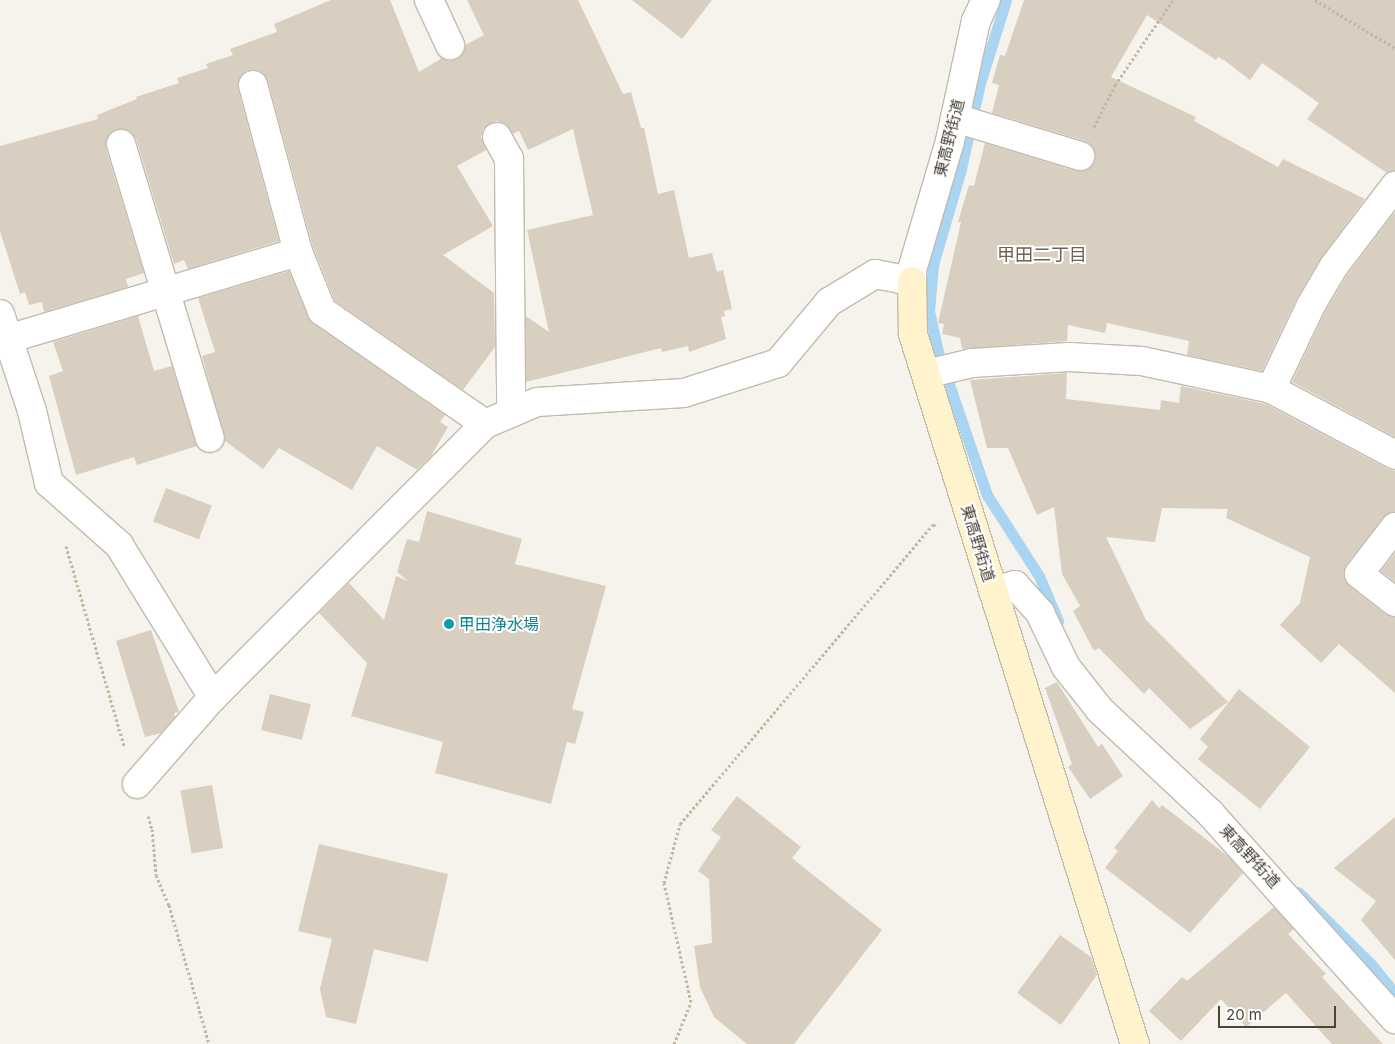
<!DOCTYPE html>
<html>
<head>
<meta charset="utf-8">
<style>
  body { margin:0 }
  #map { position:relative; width:1395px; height:1044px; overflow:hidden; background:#f6f3ec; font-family:Inter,"Noto Sans JP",sans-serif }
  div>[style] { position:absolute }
  .stream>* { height:11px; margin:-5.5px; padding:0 5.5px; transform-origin:5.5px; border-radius:5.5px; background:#a9d4f2 }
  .building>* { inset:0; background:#d8cfc1; transform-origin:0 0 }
  .path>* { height:3px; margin-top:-1.5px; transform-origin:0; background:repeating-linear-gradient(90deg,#c4b79f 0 2.5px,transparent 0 5px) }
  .roads { filter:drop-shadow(1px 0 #c2bbae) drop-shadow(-1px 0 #c2bbae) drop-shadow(0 1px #c2bbae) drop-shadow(0 -1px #c2bbae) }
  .street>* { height:28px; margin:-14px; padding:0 14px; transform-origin:14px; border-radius:14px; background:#fff }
  .secondary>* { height:28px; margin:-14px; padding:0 14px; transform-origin:14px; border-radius:14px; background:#fff3cd }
  .dots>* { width:14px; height:14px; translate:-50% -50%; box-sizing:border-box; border:2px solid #fff; border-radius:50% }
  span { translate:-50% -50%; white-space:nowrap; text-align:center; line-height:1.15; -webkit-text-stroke:4px #fff; paint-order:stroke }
  .street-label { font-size:16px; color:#4b4439 }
  .culture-label { font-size:16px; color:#0d838f }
  .left { translate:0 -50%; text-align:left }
  .neighbourhood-label { font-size:18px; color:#6e6250 }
  .scale { position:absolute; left:1218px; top:1006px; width:118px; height:22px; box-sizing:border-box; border:2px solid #4b4439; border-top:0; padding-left:6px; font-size:15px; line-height:18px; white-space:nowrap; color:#4b4439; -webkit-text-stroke:4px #fff; paint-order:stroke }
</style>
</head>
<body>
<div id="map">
  <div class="stream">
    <i style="left:1006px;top:0;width:87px;rotate:107.4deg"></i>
    <i style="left:980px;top:83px;width:88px;rotate:102.5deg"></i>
    <i style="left:961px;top:169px;width:100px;rotate:106.3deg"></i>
    <i style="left:933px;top:265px;width:46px;rotate:95deg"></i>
    <i style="left:929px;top:311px;width:42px;rotate:77.6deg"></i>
    <i style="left:938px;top:352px;width:151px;rotate:71.1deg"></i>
    <i style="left:987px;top:495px;width:96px;rotate:57.3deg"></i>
    <i style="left:1039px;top:576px;width:49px;rotate:67.1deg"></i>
    <i style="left:1298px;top:892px;width:103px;rotate:44.6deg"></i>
    <i style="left:1371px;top:964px;width:38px;rotate:51deg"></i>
  </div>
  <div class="building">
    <i style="clip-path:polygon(331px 0,390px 0,419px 72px,442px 58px,449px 61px,457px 59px,463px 54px,465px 45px,484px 35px,467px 0,578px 0,623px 94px,631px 92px,641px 128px,644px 128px,658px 194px,674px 190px,689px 258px,712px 253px,717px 272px,723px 270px,732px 309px,724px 311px,725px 316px,721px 317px,726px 339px,689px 352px,688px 346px,662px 352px,661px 348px,526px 382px,526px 316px,549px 332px,527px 230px,593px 215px,573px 129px,528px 150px,519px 131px,513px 134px,506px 124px,497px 121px,489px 124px,483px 129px,481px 137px,486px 150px,457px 166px,493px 226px,443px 255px,494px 293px,495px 347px,463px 390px,335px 301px,313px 247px,268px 81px,264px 74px,257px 70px,248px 70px,242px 74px,238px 81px,238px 89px,279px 241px,188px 269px,184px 260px,174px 264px,136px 139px,131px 132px,124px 129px,117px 129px,109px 134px,106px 141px,106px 149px,144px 273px,126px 279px,128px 287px,44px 312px,42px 302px,29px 305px,25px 292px,20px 294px,0 231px,0 146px,98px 119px,97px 115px,137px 99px,136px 97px,179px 83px,177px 78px,208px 68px,206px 64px,233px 55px,230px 49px,277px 32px,274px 24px)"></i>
    <i style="clip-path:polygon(632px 0,712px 0,682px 39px)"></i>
    <i style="clip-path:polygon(1024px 0,1395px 0,1395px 171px,1387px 173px,1307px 119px,1319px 103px,1262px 63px,1250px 80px,1224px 60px,1218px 57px,1216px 60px,1147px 15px,1111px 77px,1196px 117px,1194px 121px,1278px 167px,1283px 159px,1365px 199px,1321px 258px,1297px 298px,1262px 371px,1187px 355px,1189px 341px,1107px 323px,1105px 333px,1068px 325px,1067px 341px,962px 349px,960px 338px,942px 334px,944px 324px,938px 323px,961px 222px,958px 222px,969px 185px,974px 186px,985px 143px,1076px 171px,1084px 171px,1090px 168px,1095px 160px,1095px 152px,1091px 145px,1085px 141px,992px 113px,999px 85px,992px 83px,1000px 55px,1005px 56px)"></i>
    <i style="clip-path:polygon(1394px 213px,1395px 214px,1395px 437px,1292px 382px,1325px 312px,1347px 275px)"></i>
    <i style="clip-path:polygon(289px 271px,308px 317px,313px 323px,445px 415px,440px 422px,448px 427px,431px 456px,417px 470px,377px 446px,352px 490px,279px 448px,263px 469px,225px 441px,202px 356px,215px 352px,198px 298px)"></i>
    <i style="clip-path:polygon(138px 316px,154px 371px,172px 366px,197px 446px,137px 465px,134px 457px,76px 475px,49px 376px,63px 371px,53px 342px)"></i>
    <i style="clip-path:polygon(1067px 373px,1066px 399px,1160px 410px,1161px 400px,1179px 403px,1181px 386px,1266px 404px,1388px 469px,1395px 471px,1395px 512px,1383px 518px,1347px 564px,1344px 572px,1345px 580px,1349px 586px,1385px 614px,1395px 617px,1395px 693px,1339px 644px,1321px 663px,1280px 625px,1300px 603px,1310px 557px,1226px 518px,1228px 509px,1162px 508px,1155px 542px,1106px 537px,1146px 620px,1228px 702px,1190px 729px,1149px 688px,1144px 694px,1099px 648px,1094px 651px,1073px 611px,1080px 606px,1062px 574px,1054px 507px,1037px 515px,1008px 448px,987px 448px,970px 380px)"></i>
    <i style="left:166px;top:488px;width:49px;height:36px;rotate:21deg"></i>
    <i style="clip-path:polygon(427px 511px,522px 539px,515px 564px,606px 586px,572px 709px,584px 712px,575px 744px,567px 742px,551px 804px,435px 773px,443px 742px,351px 716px,367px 663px,319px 613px,349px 583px,384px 620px,396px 576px,408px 581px,397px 572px,407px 539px,419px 542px)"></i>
    <i style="clip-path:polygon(1395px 553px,1395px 582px,1381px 571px)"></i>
    <i style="clip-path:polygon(151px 630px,179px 712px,174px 713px,175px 717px,161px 733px,145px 737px,116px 641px)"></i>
    <i style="clip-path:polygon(1057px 682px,1098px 747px,1102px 744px,1123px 776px,1090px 799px,1068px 767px,1072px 764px,1045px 688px)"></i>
    <i style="clip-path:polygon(1239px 689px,1310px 747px,1260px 809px,1198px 759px,1208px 747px,1200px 739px)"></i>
    <i style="left:270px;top:694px;width:42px;height:37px;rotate:14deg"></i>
    <i style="left:212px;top:785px;width:64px;height:32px;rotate:80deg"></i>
    <i style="clip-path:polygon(737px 796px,801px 847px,792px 858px,882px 930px,794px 1044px,747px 1044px,714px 1017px,700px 987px,694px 946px,712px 943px,709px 879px,698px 871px,721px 837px,711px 830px)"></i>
    <i style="clip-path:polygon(1152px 800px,1159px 808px,1162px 805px,1229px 857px,1243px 873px,1190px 933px,1105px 868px,1118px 851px,1114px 848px)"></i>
    <i style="clip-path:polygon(1395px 817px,1395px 960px,1361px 920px,1376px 901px,1334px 868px)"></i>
    <i style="clip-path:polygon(319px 844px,448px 874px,428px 962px,374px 949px,356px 1024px,326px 1017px,320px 989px,332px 939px,298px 931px)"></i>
    <i style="clip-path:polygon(1274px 907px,1294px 929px,1288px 934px,1326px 974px,1322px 977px,1383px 1044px,1332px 1044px,1286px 993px,1246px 1027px,1221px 999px,1181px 1041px,1149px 1011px,1182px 977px,1187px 981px)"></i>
    <i style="clip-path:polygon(1060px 935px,1091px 957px,1097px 975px,1061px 1025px,1017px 993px)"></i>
  </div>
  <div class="path">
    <i style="left:1315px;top:0;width:93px;rotate:31deg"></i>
    <i style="left:1094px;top:127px;width:47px;rotate:-63.4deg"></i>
    <i style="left:1115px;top:85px;width:103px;rotate:-55.7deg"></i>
    <i style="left:66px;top:546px;width:208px;rotate:73.8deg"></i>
    <i style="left:148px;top:816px;width:14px;rotate:73deg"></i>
    <i style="left:152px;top:829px;width:46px;rotate:85deg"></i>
    <i style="left:156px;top:875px;width:33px;rotate:67deg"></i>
    <i style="left:169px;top:905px;width:145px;rotate:73.9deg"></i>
    <i style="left:674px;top:1044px;width:45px;rotate:-68deg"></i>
    <i style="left:691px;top:1002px;width:122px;rotate:-102.8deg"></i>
    <i style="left:664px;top:883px;width:61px;rotate:-74.8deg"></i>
    <i style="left:680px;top:824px;width:392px;rotate:-49.8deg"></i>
    <i style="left:933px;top:525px;width:5px;rotate:-11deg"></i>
  </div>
  <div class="roads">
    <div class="street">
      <i style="left:429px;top:0;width:50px;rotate:65deg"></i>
      <i style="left:253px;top:85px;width:173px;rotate:74.9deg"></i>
      <i style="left:298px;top:252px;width:64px;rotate:67.9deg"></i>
      <i style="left:322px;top:311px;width:198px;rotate:34.7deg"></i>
      <i style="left:955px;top:118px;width:131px;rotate:16.9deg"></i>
      <i style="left:497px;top:137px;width:25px;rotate:61deg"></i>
      <i style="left:509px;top:159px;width:254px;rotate:89.5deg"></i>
      <i style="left:121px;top:144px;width:307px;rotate:73.2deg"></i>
      <i style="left:0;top:314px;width:102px;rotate:71.7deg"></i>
      <i style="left:32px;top:411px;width:74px;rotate:76.7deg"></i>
      <i style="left:49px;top:483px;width:94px;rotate:41.5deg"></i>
      <i style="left:119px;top:545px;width:179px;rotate:58.3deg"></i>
      <i style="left:213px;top:697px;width:385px;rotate:-45.1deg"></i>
      <i style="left:485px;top:424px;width:56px;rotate:-22.9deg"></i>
      <i style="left:537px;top:402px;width:147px;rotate:-3.5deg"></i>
      <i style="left:684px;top:393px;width:99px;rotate:-17.7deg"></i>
      <i style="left:778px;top:363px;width:80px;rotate:-50.1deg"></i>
      <i style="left:829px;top:302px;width:54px;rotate:-31.3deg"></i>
      <i style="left:875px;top:274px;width:38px;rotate:11deg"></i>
      <i style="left:912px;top:281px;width:11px;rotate:-90deg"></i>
      <i style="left:912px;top:270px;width:134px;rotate:-73.6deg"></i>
      <i style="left:950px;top:141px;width:123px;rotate:-77.8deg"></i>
      <i style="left:976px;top:21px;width:23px;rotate:-65deg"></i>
      <i style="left:8px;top:339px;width:303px;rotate:-16.7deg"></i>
      <i style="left:926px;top:374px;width:47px;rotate:-13.4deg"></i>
      <i style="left:972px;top:363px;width:97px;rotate:-3.5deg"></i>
      <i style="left:1069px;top:357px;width:73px;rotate:3.1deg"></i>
      <i style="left:1142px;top:361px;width:132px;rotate:12.2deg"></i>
      <i style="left:1271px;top:389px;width:140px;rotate:28deg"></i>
      <i style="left:1271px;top:389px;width:93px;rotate:-64.5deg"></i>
      <i style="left:1311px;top:305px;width:45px;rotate:-59.5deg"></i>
      <i style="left:1334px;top:266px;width:101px;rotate:-52.7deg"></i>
      <i style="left:1395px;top:527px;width:59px;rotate:127.5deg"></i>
      <i style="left:1359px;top:574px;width:46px;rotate:37.9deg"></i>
      <i style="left:993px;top:591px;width:23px;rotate:-15deg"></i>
      <i style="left:1015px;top:585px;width:38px;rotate:48deg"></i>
      <i style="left:1040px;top:613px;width:60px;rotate:64.3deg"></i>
      <i style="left:1066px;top:667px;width:55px;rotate:51.7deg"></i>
      <i style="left:1100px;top:710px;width:151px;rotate:43.1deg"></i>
      <i style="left:1210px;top:813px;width:277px;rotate:48.1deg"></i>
      <i style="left:137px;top:784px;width:116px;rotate:-48.9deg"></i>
    </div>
    <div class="secondary">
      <i style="left:912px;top:281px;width:53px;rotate:88.9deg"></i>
      <i style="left:913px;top:334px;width:744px;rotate:72.64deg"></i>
    </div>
  </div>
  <div class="dots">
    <i style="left:449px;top:624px;background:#0f9aa8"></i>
  </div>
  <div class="street-label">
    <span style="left:949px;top:138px;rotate:-76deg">東高野街道</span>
    <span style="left:978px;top:543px;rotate:73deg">東高野街道</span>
    <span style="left:1250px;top:856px;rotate:47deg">東高野街道</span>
  </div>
  <div class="culture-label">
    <span class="left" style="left:459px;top:624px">甲田浄水場</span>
  </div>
  <div class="neighbourhood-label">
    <span style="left:1042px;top:255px">甲田二丁目</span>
  </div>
  <div class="scale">20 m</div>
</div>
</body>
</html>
